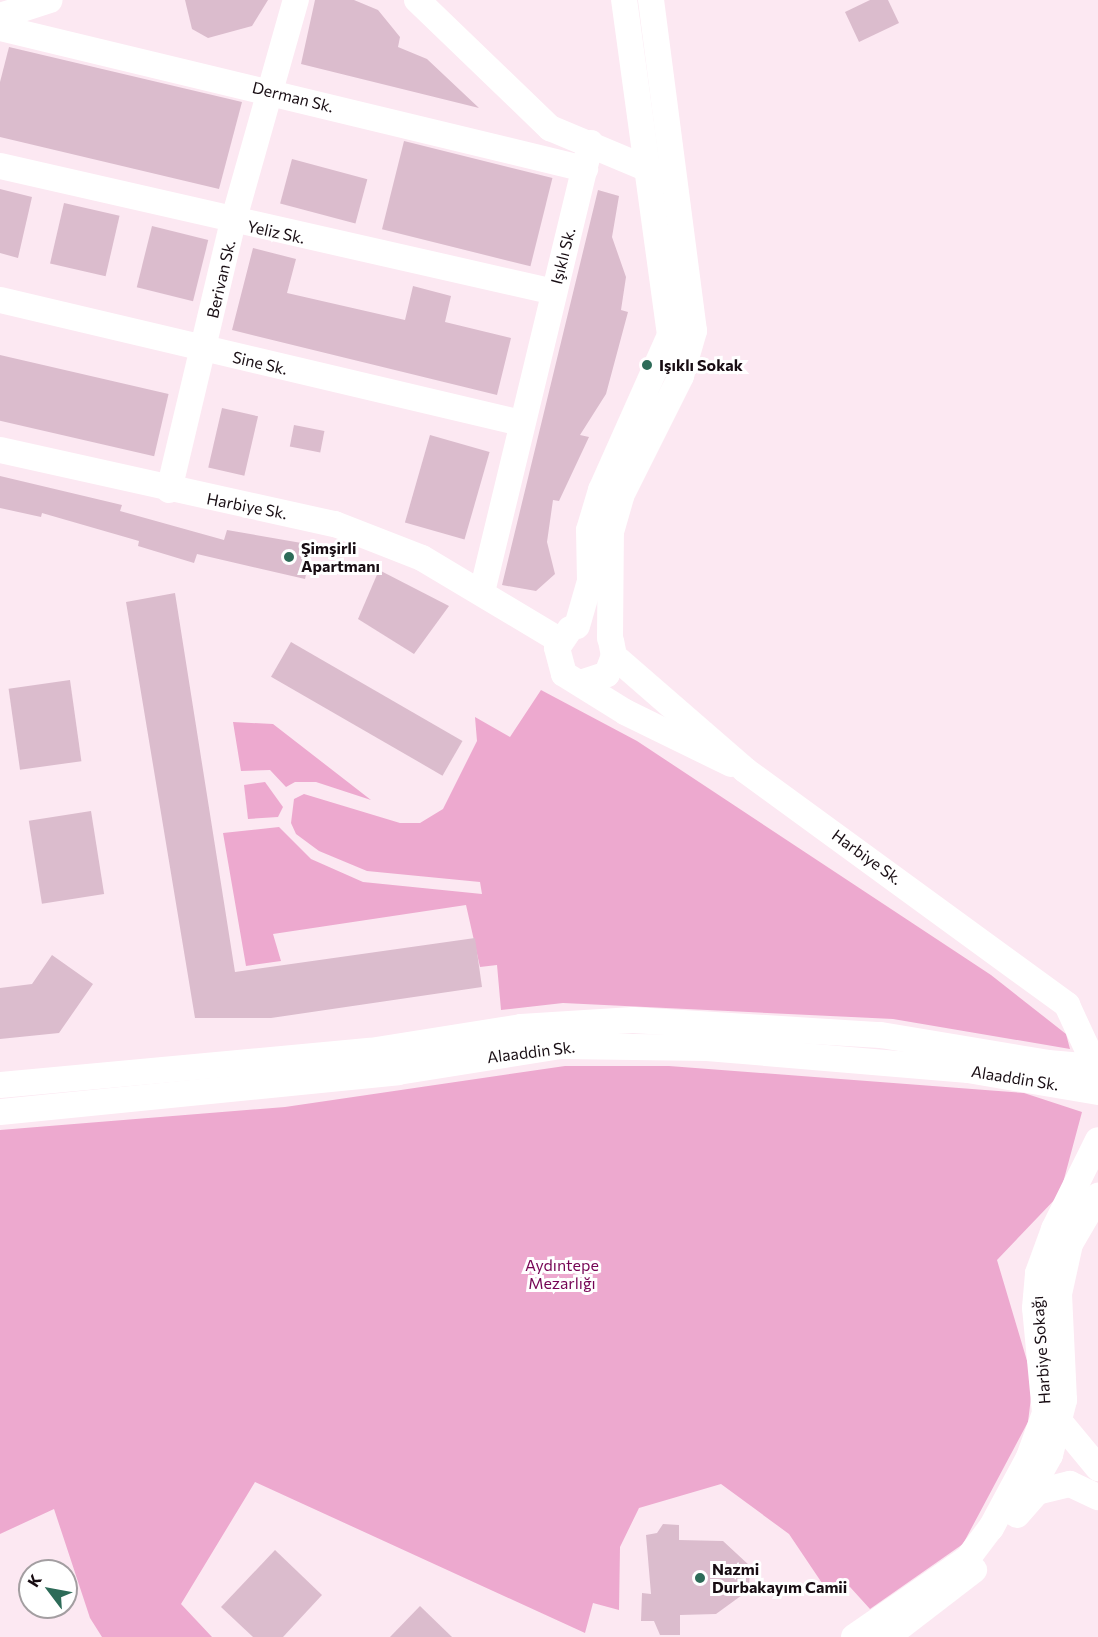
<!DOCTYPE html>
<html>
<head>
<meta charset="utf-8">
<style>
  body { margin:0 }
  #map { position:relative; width:1098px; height:1637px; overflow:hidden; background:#fce8f2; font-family:Commissioner,sans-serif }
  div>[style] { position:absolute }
  .green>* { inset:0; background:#eda9cf }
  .building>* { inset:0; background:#dbbccd; transform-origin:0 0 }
  .minor>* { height:26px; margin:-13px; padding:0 13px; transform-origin:13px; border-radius:13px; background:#fff }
  .dots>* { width:16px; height:16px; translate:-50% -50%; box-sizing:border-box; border:3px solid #fff; border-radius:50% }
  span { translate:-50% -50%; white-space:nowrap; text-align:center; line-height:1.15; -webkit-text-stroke:6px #fff; paint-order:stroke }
  .street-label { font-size:16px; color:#180d13 }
  .poi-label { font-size:16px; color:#180d13; font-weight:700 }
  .left { translate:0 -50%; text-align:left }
  .park-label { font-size:16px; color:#750454 }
  .north { position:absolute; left:18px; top:1559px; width:60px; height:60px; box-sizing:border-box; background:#fff; border:2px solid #a39ea1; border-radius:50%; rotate:302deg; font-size:16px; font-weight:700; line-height:24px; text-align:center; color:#180d13 }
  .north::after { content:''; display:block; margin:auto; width:21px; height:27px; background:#2d6b58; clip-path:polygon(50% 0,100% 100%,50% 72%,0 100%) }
</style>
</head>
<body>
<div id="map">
  <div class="green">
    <i style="clip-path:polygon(541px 690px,637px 741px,991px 975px,1066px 1034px,1070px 1049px,893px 1019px,563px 1003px,501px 1010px,497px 965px,480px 967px,466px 905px,273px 934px,281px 961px,246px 966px,223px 833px,279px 827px,311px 859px,363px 882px,482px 894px,480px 882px,367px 871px,319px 851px,296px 834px,291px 823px,294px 799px,304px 794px,400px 823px,420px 823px,443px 809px,477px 741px,475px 717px,510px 737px)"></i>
    <i style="clip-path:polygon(233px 722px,273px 724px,371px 800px,316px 782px,295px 782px,286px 787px,270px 770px,241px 771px)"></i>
    <i style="clip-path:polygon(265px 782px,283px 807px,278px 817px,248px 819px,244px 785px)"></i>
    <i style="clip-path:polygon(565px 1066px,669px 1066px,1024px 1093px,1082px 1112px,1060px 1194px,997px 1260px,1033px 1381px,1028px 1422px,963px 1544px,870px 1609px,850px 1587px,826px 1589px,789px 1534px,721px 1484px,639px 1508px,620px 1547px,619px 1610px,593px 1603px,585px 1633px,255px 1482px,181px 1604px,212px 1637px,102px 1637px,90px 1618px,54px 1509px,0 1534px,0 1130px,285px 1107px)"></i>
  </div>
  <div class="building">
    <i style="clip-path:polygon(185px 0,268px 0,252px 26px,208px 38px,192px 29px)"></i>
    <i style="clip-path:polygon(315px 0,354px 0,378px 10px,400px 37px,398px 47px,427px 59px,479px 108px,301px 64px)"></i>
    <i style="clip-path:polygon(870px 0,888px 0,899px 23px,859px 42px,845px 12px)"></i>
    <i style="clip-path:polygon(9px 47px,242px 102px,219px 189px,0 137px,0 82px)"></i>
    <i style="left:404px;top:141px;width:153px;height:91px;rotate:14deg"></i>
    <i style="left:292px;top:159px;width:78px;height:46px;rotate:15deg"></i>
    <i style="clip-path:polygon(0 189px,32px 197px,18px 258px,0 253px)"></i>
    <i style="clip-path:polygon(598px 190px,619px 196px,612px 237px,626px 277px,621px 310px,628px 312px,606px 394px,580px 435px,589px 437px,559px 501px,553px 500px,547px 542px,555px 574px,536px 591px,502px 585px)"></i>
    <i style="left:64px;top:203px;width:57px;height:62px;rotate:13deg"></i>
    <i style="left:152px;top:226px;width:58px;height:63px;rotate:14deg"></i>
    <i style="clip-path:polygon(253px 248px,296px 259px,287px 293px,405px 320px,413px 286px,451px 296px,445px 322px,511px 338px,497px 395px,232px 330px)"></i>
    <i style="left:0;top:355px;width:173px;height:64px;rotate:13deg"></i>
    <i style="left:222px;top:408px;width:37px;height:61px;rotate:13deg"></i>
    <i style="left:294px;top:425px;width:31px;height:22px;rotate:11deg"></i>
    <i style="left:430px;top:435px;width:62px;height:91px;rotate:16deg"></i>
    <i style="clip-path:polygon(0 476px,122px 505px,120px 511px,224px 540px,227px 530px,313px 545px,305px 579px,197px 554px,194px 563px,138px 546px,139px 541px,42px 513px,41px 517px,0 508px)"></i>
    <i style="clip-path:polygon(379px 570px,449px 606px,414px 654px,358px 619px)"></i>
    <i style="clip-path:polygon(175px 593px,235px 972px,475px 938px,482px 987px,271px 1018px,195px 1018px,126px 602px)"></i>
    <i style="left:291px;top:642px;width:198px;height:40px;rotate:30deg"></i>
    <i style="left:70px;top:680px;width:82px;height:62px;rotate:82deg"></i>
    <i style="left:91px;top:811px;width:84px;height:63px;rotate:81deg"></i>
    <i style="clip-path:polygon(52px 955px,93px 984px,59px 1033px,0 1039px,0 988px,32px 984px)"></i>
    <i style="clip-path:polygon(663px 1524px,679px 1525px,679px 1540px,723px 1541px,750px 1566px,749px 1590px,716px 1614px,680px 1615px,680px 1635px,660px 1635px,654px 1621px,641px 1621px,642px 1593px,651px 1594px,646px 1535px,657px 1533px)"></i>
    <i style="clip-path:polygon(275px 1550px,322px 1595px,283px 1637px,253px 1637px,221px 1607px)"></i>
    <i style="clip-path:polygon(420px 1606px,452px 1637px,390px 1637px)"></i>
  </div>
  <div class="minor">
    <i style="left:417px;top:0;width:185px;rotate:43.9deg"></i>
    <i style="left:550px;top:128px;width:119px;rotate:22.7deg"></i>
    <i style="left:0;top:16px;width:52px;rotate:-17.7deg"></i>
    <i style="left:0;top:28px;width:602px;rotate:13.55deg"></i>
    <i style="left:0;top:166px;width:568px;rotate:12.81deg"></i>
    <i style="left:0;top:300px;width:535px;rotate:13.28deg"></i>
    <i style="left:0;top:450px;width:343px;rotate:12.5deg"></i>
    <i style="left:335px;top:524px;width:93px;rotate:21.3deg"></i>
    <i style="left:422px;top:558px;width:160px;rotate:30.9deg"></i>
    <i style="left:169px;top:490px;width:276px;rotate:-76.6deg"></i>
    <i style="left:233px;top:222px;width:231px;rotate:-74.2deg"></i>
    <i style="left:482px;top:592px;width:462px;rotate:-76.4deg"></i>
    <i style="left:577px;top:626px;width:47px;rotate:-73.9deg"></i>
    <i style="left:590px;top:581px;width:51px;rotate:-91.1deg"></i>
    <i style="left:589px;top:530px;width:42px;rotate:-73.3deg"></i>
    <i style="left:601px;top:490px;width:170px;rotate:-66deg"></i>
    <i style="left:670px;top:335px;width:338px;rotate:-97.8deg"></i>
    <i style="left:570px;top:629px;width:23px;rotate:124deg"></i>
    <i style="left:557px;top:648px;width:27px;rotate:75deg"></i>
    <i style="left:564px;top:674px;width:72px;rotate:31.9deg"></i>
    <i style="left:625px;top:712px;width:118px;rotate:26.1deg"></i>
    <i style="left:610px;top:638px;width:106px;rotate:-89.5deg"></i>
    <i style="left:611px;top:532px;width:37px;rotate:-74deg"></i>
    <i style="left:621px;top:496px;width:134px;rotate:-63.4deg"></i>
    <i style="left:681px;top:376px;width:47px;rotate:-73.9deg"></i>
    <i style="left:694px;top:331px;width:334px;rotate:-97.4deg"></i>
    <i style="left:614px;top:656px;width:174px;rotate:41deg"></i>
    <i style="left:745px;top:770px;width:399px;rotate:36.1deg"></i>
    <i style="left:1067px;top:1005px;width:74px;rotate:65.2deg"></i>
    <i style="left:580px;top:683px;width:28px;rotate:-18deg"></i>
    <i style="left:607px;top:674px;width:19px;rotate:-69deg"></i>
    <i style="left:614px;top:656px;width:15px;rotate:-101deg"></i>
    <i style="left:0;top:1085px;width:372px;rotate:-5.3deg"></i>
    <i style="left:370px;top:1051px;width:153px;rotate:-9deg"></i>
    <i style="left:521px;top:1027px;width:112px;rotate:-3.6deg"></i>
    <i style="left:633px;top:1020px;width:248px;rotate:3.5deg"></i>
    <i style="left:881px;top:1035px;width:169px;rotate:9.5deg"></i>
    <i style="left:1048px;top:1063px;width:32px;rotate:5deg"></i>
    <i style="left:1080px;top:1066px;width:17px;rotate:-21deg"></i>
    <i style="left:0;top:1112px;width:400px;rotate:-5.7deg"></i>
    <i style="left:398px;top:1072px;width:165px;rotate:-9.1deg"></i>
    <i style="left:561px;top:1046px;width:146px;rotate:0.8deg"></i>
    <i style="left:707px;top:1048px;width:262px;rotate:4.8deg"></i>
    <i style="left:968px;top:1070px;width:132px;rotate:9.6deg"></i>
    <i style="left:1060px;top:1422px;width:60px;rotate:50.4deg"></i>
    <i style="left:1030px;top:1491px;width:41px;rotate:-60.9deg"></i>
    <i style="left:1050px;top:1455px;width:57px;rotate:-75.7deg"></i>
    <i style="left:1064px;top:1400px;width:106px;rotate:-92.7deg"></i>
    <i style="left:1059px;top:1294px;width:51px;rotate:-77.6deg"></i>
    <i style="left:1070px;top:1244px;width:56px;rotate:-59.7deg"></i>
    <i style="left:1017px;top:1515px;width:30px;rotate:-49deg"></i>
    <i style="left:1037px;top:1492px;width:34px;rotate:-14deg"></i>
    <i style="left:1070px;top:1484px;width:31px;rotate:25deg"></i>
    <i style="left:854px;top:1637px;width:139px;rotate:-34.7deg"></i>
    <i style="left:968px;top:1558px;width:38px;rotate:-53deg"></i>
    <i style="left:991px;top:1528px;width:81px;rotate:-61.8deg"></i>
    <i style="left:1029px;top:1457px;width:47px;rotate:-70deg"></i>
    <i style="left:1045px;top:1413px;width:105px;rotate:-95.4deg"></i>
    <i style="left:1035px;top:1308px;width:35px;rotate:-85deg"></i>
    <i style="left:1038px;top:1273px;width:47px;rotate:-70deg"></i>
    <i style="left:1054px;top:1229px;width:99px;rotate:-63.7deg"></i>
    <i style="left:887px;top:1637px;width:110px;rotate:-37.6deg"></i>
  </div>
  <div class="dots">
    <i style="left:647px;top:365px;background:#2d6b58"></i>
    <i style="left:289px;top:557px;background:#2d6b58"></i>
    <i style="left:700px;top:1578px;background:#2d6b58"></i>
  </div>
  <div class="street-label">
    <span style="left:293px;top:97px;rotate:14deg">Derman Sk.</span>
    <span style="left:276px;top:232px;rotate:12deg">Yeliz Sk.</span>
    <span style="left:563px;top:256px;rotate:-76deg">Işıklı Sk.</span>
    <span style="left:221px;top:279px;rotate:-77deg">Berivan Sk.</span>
    <span style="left:260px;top:363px;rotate:13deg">Sine Sk.</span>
    <span style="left:247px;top:506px;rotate:11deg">Harbiye Sk.</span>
    <span style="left:867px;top:857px;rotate:36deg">Harbiye Sk.</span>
    <span style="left:531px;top:1052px;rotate:-7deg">Alaaddin Sk.</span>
    <span style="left:1015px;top:1078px;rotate:9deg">Alaaddin Sk.</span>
    <span style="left:1041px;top:1350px;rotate:-94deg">Harbiye Sokağı</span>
  </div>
  <div class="poi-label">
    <span class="left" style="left:659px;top:365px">Işıklı Sokak</span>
    <span class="left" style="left:301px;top:557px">Şimşirli<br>Apartmanı</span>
    <span class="left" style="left:712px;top:1578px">Nazmi<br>Durbakayım Camii</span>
  </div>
  <div class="park-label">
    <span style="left:562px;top:1274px">Aydıntepe<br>Mezarlığı</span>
  </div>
  <div class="north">K</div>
</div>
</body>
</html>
